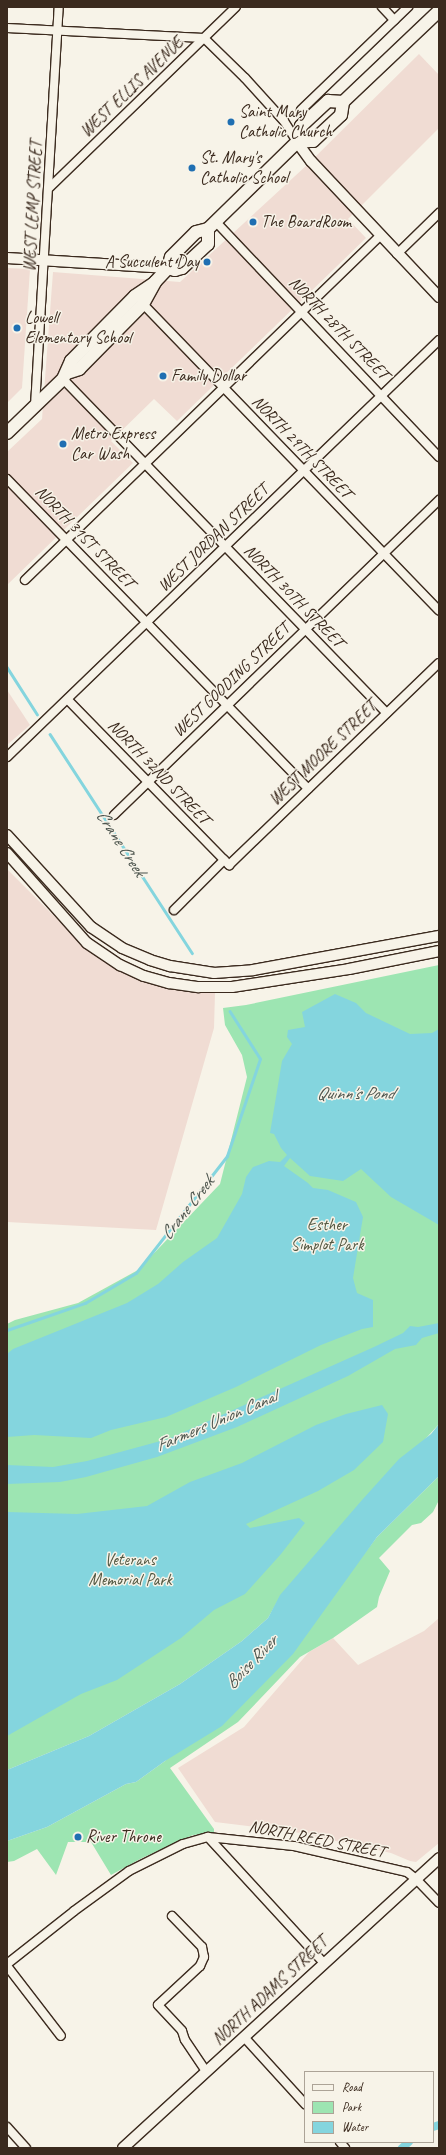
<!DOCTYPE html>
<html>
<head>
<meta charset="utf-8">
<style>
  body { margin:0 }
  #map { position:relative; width:446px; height:2155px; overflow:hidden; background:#f7f3e8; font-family:Caveat,sans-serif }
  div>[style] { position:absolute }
  .built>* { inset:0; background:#f0dcd3 }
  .green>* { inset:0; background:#9de5b2 }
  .water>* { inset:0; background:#84d5de }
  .stream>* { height:2.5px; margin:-1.25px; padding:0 1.25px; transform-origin:1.25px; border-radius:1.25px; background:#84d5de }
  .canal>* { height:8px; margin:-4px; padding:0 4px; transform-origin:4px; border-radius:4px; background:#84d5de }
  .roads { filter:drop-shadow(1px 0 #3b2a1e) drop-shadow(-1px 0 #3b2a1e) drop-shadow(0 1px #3b2a1e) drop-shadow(0 -1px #3b2a1e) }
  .minor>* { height:8px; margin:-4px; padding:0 4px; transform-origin:4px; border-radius:4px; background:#f7f3e8 }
  .tertiary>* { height:10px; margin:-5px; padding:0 5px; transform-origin:5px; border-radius:5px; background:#f7f3e8 }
  .secondary>* { height:12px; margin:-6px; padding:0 6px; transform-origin:6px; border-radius:6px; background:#f7f3e8 }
  .dots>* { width:11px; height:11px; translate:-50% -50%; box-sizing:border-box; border:2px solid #f7f3e8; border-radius:50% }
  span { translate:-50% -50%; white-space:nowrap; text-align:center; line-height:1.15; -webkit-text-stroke:3px #f7f3e8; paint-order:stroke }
  .street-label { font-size:17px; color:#3b2a1e }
  .poi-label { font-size:17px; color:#3b2a1e }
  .left { translate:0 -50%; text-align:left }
  .right { translate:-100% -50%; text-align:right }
  .park-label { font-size:17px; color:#545943 }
  .water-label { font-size:18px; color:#4d554e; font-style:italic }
  .frame { position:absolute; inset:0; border:8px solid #3b2a1e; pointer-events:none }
  .legend { position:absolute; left:304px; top:2071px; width:130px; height:72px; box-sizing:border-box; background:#f7f3e8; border:1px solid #aca397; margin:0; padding:5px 7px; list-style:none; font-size:12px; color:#3b2a1e }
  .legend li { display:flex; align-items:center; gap:8px; height:20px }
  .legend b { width:20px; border:1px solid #aca397 }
</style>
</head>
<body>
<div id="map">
  <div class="built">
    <i style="clip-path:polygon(419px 54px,439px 75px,439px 128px,348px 219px,366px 238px,177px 421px,154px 399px,111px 441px,133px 463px,7px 585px,7px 452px,42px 419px,53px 272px,180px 282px,307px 165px)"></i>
    <i style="clip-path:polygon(7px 268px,30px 269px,22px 388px,7px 403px)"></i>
    <i style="clip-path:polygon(7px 690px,30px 725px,7px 745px)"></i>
    <i style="clip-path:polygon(7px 869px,87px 949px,139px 979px,179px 990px,215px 993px,214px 1028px,156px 1230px,7px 1222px)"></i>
    <i style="clip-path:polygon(439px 1618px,439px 1843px,416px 1862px,410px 1861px,391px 1853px,290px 1831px,215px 1822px,178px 1768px,244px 1727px,309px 1652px,333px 1638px,358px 1665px,424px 1631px)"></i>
  </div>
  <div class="green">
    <i style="clip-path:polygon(439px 965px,439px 1424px,277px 1602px,268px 1618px,242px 1641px,180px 1684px,89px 1736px,7px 1770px,7px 1324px,15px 1320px,78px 1303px,138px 1270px,220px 1184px,247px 1077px,242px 1055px,225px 1025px,223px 1008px,246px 1005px)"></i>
    <i style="clip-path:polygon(439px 1476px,439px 1500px,433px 1512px,421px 1523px,412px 1525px,379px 1558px,390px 1571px,379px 1597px,377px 1607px,333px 1638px,300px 1657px,238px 1722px,170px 1768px,214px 1829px,214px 1833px,193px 1835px,142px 1858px,111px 1875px,91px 1842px,68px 1842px,56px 1875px,37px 1849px,14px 1861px,7px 1862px,7px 1841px,47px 1827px,126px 1784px,136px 1782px,165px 1761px,348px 1575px,377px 1537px)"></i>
  </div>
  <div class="water">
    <i style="clip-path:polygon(335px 994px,356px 1003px,366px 1013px,410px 1034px,432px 1033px,439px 1029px,439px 1225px,391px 1197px,361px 1169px,343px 1181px,310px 1176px,290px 1158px,284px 1166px,308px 1183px,313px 1188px,328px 1190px,356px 1202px,363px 1217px,353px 1278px,357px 1293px,373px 1300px,373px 1327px,362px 1329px,321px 1345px,236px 1387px,166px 1417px,111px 1430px,91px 1438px,34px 1435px,7px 1437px,7px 1354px,13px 1349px,127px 1303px,158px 1284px,183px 1262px,217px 1238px,242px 1194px,246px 1177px,253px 1167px,269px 1161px,280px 1162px,287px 1155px,281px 1148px,274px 1134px,270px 1133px,282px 1061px,292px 1044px,287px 1037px,288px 1030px,305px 1027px,302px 1012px)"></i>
    <i style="clip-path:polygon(439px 1323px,439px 1333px,422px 1338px,416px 1345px,395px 1349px,348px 1376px,237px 1427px,157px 1457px,86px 1477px,60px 1482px,7px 1484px,7px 1465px,53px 1467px,87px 1461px,168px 1439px,374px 1347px,403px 1333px,410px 1326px,418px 1327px)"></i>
    <i style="clip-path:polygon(382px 1405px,388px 1414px,383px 1442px,354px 1470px,318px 1491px,246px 1524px,250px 1528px,299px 1518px,305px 1523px,281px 1554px,245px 1594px,214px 1610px,181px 1638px,117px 1680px,81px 1694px,7px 1736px,7px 1512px,77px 1514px,147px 1506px,190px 1482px,242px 1463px,316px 1425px,346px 1414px)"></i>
    <i style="clip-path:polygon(439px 1424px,439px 1476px,377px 1537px,293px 1654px,222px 1726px,165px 1761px,136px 1782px,126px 1784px,47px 1827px,7px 1841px,7px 1770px,89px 1736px,180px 1684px,242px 1641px,268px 1618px,280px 1595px,362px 1500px,399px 1459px,431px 1434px)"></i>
  </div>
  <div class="stream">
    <i style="left:7px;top:667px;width:56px;rotate:57.4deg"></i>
    <i style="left:50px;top:734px;width:261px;rotate:57deg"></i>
    <i style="left:7px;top:1330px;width:83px;rotate:-19.1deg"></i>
    <i style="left:85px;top:1303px;width:59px;rotate:-30.5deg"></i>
    <i style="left:136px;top:1273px;width:148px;rotate:-52.1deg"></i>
    <i style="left:227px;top:1156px;width:102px;rotate:-71.2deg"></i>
    <i style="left:260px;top:1059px;width:56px;rotate:-122.6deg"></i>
  </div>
  <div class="canal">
    <i style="left:433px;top:2127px;width:6px;rotate:-18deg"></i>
    <i style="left:402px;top:2148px;width:9px;rotate:-41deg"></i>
  </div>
  <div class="roads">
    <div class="minor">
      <i style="left:382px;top:7px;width:18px;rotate:47deg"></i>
      <i style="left:7px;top:28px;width:197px;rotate:2.9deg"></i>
      <i style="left:204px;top:38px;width:57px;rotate:44.3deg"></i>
      <i style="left:245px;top:78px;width:58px;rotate:47.8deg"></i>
      <i style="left:284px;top:121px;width:25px;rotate:58deg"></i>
      <i style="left:301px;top:110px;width:149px;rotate:-43.9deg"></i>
      <i style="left:49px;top:188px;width:260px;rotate:-44.1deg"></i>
      <i style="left:216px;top:222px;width:324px;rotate:46.5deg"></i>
      <i style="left:397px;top:254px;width:59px;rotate:-44.3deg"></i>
      <i style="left:143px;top:304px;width:426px;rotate:46deg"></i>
      <i style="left:63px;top:379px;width:465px;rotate:45.9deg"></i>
      <i style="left:35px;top:406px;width:400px;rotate:-86.6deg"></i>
      <i style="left:7px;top:479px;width:432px;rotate:45.8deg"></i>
      <i style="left:25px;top:580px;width:494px;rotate:-44.1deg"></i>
      <i style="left:68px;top:700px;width:231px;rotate:45.7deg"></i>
      <i style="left:229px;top:865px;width:291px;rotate:-43.9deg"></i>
      <i style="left:7px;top:757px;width:600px;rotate:-43.99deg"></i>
      <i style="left:114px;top:815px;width:453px;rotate:-44.1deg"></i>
      <i style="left:174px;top:910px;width:71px;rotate:-45deg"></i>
      <i style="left:208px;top:1837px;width:171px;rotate:47.4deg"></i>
      <i style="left:172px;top:1916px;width:43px;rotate:45.9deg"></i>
      <i style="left:202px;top:1947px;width:10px;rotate:79deg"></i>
      <i style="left:204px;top:1957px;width:10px;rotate:114deg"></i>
      <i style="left:200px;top:1966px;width:57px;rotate:137.1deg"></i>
      <i style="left:158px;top:2005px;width:35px;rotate:47deg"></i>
      <i style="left:182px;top:2031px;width:9px;rotate:72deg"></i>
      <i style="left:185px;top:2040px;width:37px;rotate:56deg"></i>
      <i style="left:7px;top:1964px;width:85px;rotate:-38.3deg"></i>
      <i style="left:74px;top:1911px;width:68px;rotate:-36deg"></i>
      <i style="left:129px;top:1871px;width:60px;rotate:-26.6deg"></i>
      <i style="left:183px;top:1844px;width:26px;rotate:-16deg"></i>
      <i style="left:208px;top:1837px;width:86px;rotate:6deg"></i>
      <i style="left:294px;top:1846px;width:116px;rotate:13deg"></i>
      <i style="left:407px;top:1872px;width:11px;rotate:38deg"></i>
      <i style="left:416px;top:1879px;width:33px;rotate:46deg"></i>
      <i style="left:7px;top:1966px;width:88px;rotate:52.4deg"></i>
      <i style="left:244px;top:2037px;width:91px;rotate:47.7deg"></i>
      <i style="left:7px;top:2127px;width:28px;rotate:48deg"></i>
      <i style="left:340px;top:2142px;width:8px;rotate:50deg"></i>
    </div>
    <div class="tertiary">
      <i style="left:297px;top:142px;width:24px;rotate:54deg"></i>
      <i style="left:311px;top:161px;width:187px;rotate:46.7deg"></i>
      <i style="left:7px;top:258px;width:161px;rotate:3.6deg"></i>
      <i style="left:7px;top:835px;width:125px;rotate:47.6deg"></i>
      <i style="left:91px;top:927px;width:37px;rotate:34deg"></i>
      <i style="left:122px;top:948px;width:30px;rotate:23deg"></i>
      <i style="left:150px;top:960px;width:21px;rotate:17deg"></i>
      <i style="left:170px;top:966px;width:45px;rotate:9deg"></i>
      <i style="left:214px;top:973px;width:39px;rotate:-4deg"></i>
      <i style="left:253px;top:970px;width:189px;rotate:-10.4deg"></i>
      <i style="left:7px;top:853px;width:120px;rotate:48.4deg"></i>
      <i style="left:87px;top:943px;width:40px;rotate:34deg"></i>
      <i style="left:120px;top:965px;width:26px;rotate:25deg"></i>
      <i style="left:144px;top:976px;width:26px;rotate:16deg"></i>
      <i style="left:169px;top:983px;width:30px;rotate:8deg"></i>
      <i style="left:199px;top:987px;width:33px"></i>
      <i style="left:232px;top:987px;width:118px;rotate:-8.7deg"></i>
      <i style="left:349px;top:969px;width:92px;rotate:-11.3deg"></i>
      <i style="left:123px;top:2148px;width:429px;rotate:-42.5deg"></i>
    </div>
    <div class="secondary">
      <i style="left:297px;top:142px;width:16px;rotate:-4deg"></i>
      <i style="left:313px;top:141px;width:38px;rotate:-43deg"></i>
      <i style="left:341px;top:115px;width:13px;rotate:-81deg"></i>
      <i style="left:343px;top:102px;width:132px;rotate:-43.5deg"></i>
      <i style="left:168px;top:268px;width:7px;rotate:16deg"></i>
      <i style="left:175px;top:270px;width:7px;rotate:-16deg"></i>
      <i style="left:182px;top:268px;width:35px;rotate:-43deg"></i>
      <i style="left:208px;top:244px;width:15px;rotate:-90deg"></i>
      <i style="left:67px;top:373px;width:13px;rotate:-18deg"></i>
      <i style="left:79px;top:369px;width:91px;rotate:-45.4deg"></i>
      <i style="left:143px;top:304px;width:25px;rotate:-61deg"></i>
      <i style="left:155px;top:282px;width:19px;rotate:-47deg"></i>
      <i style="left:168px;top:268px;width:11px;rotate:-75deg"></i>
      <i style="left:171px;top:257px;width:35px;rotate:-45deg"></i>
      <i style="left:196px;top:232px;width:12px;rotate:-14deg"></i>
      <i style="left:208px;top:229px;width:124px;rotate:-44.3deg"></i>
      <i style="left:297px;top:142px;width:16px;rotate:-76deg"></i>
      <i style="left:301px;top:126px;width:37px;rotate:-43deg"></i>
      <i style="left:328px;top:101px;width:15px;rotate:4deg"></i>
      <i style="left:7px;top:433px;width:78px;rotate:-44deg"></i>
      <i style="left:63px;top:379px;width:20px;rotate:-66deg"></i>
      <i style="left:71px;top:361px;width:91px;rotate:-45.4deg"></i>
      <i style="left:135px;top:296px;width:22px;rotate:-34deg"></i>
    </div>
  </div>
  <div class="dots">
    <i style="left:231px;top:122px;background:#1f6fb2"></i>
    <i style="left:192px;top:168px;background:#1f6fb2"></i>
    <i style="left:253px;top:222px;background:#1f6fb2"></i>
    <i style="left:207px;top:262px;background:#1f6fb2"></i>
    <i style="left:17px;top:328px;background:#1f6fb2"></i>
    <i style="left:163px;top:376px;background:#1f6fb2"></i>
    <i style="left:63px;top:444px;background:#1f6fb2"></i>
    <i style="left:78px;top:1837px;background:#1f6fb2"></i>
  </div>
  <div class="street-label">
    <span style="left:132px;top:87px;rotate:-44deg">WEST ELLIS AVENUE</span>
    <span style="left:33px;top:206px;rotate:-87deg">WEST LEMP STREET</span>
    <span style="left:339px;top:328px;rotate:46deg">NORTH 28TH STREET</span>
    <span style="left:302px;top:447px;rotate:46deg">NORTH 29TH STREET</span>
    <span style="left:85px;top:537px;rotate:46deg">NORTH 31ST STREET</span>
    <span style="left:213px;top:538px;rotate:-44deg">WEST JORDAN STREET</span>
    <span style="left:294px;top:596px;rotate:46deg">NORTH 30TH STREET</span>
    <span style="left:231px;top:680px;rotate:-44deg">WEST GOODING STREET</span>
    <span style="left:323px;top:753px;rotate:-44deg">WEST MOORE STREET</span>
    <span style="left:159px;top:772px;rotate:46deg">NORTH 32ND STREET</span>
    <span style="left:317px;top:1839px;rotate:11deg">NORTH REED STREET</span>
    <span style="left:270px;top:1991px;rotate:-43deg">NORTH ADAMS STREET</span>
  </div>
  <div class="poi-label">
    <span class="left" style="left:239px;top:122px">Saint Mary<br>Catholic Church</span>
    <span class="left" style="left:200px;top:168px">St. Mary's<br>Catholic School</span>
    <span class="left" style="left:261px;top:222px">The BoardRoom</span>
    <span class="right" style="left:199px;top:262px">A Succulent Day</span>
    <span class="left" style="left:25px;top:328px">Lowell<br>Elementary School</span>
    <span class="left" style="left:171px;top:376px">Family Dollar</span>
    <span class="left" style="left:71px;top:444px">Metro Express<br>Car Wash</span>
    <span class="left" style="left:86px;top:1837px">River Throne</span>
  </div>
  <div class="park-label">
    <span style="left:327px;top:1235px">Esther<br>Simplot Park</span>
    <span style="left:130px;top:1570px">Veterans<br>Memorial Park</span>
  </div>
  <div class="water-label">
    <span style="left:121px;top:843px;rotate:57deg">Crane Creek</span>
    <span style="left:355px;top:1093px">Quinn's Pond</span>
    <span style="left:187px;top:1208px;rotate:-52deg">Crane Creek</span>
    <span style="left:216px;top:1421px;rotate:-23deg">Farmers Union Canal</span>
    <span style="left:251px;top:1662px;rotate:-46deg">Boise River</span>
  </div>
  <div class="frame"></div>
  <ul class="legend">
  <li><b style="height:5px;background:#f7f3e8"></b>Road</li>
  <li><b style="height:11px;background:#9de5b2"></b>Park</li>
  <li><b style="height:11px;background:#84d5de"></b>Water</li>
  </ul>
</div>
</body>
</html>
